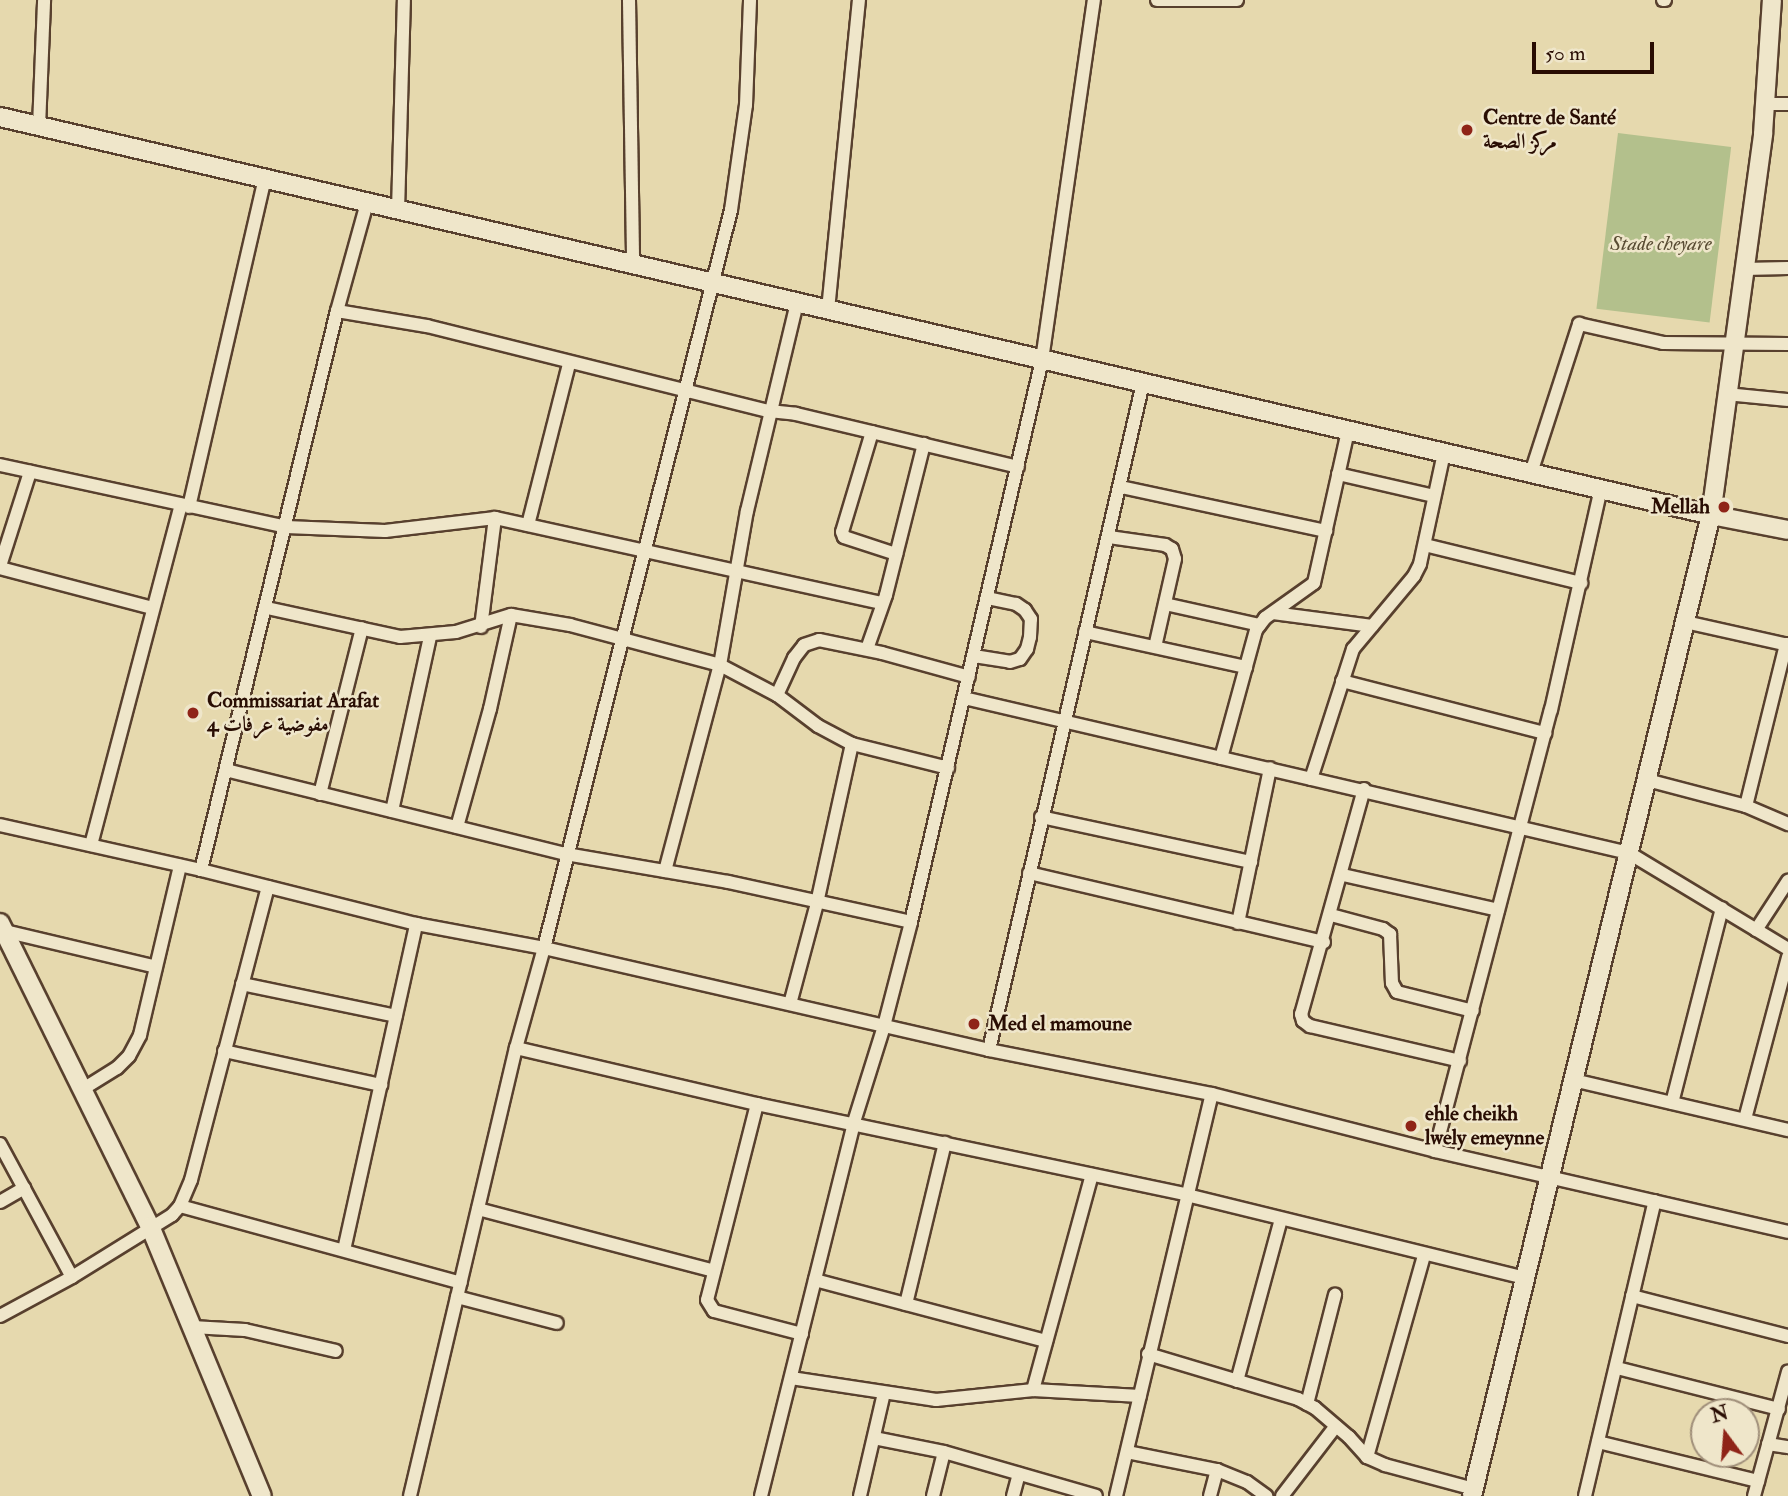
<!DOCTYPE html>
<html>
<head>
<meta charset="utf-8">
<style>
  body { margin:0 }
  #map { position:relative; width:1788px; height:1496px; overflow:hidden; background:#e6d9ae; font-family:"IM FELL Double Pica",Amiri,serif }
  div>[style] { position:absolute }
  .green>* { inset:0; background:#b3c08c; transform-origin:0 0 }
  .roads { filter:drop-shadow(2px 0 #58402e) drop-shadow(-2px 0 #58402e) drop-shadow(0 2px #58402e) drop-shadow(0 -2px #58402e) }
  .street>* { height:12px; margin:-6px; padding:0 6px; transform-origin:6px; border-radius:6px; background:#efe6ca }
  .secondary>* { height:18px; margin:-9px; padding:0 9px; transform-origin:9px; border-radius:9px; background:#efe6ca }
  .dots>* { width:19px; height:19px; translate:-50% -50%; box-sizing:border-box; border:4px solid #efe6ca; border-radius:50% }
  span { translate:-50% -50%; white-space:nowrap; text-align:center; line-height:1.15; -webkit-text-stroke:5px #efe6ca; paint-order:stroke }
  .poi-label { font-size:21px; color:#290d03; font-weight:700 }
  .left { translate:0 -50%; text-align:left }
  .right { translate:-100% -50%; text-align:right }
  .park-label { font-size:21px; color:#594c33; font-style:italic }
  .north { position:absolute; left:1690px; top:1398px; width:70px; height:70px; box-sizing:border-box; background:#efe6ca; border:2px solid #a08f7a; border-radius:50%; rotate:344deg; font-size:19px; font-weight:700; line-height:28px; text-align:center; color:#290d03 }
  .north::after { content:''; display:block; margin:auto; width:24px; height:32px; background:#8f2418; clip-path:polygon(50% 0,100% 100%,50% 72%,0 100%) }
  .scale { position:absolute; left:1532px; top:42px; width:122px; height:32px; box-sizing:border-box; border:4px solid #290d03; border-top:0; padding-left:9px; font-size:21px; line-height:24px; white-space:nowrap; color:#290d03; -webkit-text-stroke:5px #efe6ca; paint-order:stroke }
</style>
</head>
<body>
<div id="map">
  <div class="green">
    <i style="left:1618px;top:133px;width:114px;height:177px;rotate:7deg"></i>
  </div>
  <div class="roads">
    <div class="street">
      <i style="left:629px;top:0;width:265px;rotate:89.1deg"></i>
      <i style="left:1157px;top:0;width:80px"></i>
      <i style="left:1663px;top:0;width:2px"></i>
      <i style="left:1766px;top:104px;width:22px"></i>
      <i style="left:39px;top:127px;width:127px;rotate:-87.7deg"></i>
      <i style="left:398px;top:211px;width:211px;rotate:-88.4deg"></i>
      <i style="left:1744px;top:269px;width:44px;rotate:-1.3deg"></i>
      <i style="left:828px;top:310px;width:312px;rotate:-84.3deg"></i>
      <i style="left:337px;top:311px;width:91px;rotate:9.5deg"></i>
      <i style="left:427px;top:326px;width:352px;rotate:14deg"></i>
      <i style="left:769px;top:411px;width:27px;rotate:6deg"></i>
      <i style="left:796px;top:414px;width:228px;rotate:13.4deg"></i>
      <i style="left:1727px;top:394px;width:61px;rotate:5.6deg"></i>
      <i style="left:872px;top:432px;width:104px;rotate:106.7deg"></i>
      <i style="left:842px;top:532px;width:5px;rotate:68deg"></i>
      <i style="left:844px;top:537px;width:55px;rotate:18.1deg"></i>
      <i style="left:0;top:465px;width:293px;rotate:12.2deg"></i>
      <i style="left:286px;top:527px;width:99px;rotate:2.3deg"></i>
      <i style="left:385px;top:531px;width:111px;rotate:-6.7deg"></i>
      <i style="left:495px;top:518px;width:396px;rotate:12.4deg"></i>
      <i style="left:1531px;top:473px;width:157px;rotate:-72.1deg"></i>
      <i style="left:1579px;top:324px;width:86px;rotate:12.7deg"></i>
      <i style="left:1663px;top:343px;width:125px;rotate:0.5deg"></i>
      <i style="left:1338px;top:474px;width:98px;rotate:12.9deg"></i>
      <i style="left:1121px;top:487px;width:210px;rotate:12.1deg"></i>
      <i style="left:189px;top:507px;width:335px;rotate:-77deg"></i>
      <i style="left:528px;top:525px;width:166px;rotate:-75.7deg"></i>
      <i style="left:1109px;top:537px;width:57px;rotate:8.1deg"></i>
      <i style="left:1165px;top:545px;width:8px;rotate:30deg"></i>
      <i style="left:1172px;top:549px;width:10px;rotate:73deg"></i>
      <i style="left:1175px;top:559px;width:90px;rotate:102.8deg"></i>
      <i style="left:1425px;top:545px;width:161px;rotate:13.7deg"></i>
      <i style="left:0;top:566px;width:99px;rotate:-72.3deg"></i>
      <i style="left:0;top:568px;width:158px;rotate:14.7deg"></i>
      <i style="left:1165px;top:604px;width:97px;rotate:12.5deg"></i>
      <i style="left:267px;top:608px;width:136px;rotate:12.3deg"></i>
      <i style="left:400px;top:637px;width:56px;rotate:-5.1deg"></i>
      <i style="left:456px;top:632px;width:58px;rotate:-17.2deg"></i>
      <i style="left:511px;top:615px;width:60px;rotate:9.6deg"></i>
      <i style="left:570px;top:625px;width:155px;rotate:14.9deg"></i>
      <i style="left:720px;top:665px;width:64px;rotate:27.8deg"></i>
      <i style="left:777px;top:695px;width:51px;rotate:37.1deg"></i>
      <i style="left:818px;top:726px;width:38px;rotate:28deg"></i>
      <i style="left:852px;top:744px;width:99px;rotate:14deg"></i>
      <i style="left:1273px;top:613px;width:100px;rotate:7.5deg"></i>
      <i style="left:1685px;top:622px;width:106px;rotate:12.6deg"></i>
      <i style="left:481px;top:627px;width:110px;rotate:-82.7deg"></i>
      <i style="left:1085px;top:632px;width:165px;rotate:12.3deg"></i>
      <i style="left:867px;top:649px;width:57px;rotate:-70.6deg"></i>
      <i style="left:886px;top:595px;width:156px;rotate:-75.9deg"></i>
      <i style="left:974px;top:656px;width:36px;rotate:9deg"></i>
      <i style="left:1010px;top:662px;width:10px;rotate:-17deg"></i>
      <i style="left:1020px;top:659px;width:12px;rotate:-55deg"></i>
      <i style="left:1027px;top:649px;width:12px;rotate:-76deg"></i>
      <i style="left:1030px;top:637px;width:18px;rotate:-87deg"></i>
      <i style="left:1031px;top:619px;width:11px;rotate:-124deg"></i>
      <i style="left:1025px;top:610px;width:11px;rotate:-146deg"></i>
      <i style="left:1016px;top:604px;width:30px;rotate:-168deg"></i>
      <i style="left:1342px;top:681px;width:210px;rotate:14.4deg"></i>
      <i style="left:777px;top:695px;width:41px;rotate:-65.3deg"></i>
      <i style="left:794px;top:658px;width:16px;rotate:-52deg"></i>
      <i style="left:804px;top:645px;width:16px;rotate:-18deg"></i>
      <i style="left:819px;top:640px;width:64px;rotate:11.7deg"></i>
      <i style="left:882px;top:653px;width:90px;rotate:15.4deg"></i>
      <i style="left:964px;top:698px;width:683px;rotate:13.12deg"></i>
      <i style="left:1629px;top:853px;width:186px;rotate:31.1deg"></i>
      <i style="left:1221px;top:758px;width:133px;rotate:-74.7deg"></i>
      <i style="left:1256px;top:630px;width:15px;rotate:-53deg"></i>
      <i style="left:1265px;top:618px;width:60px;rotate:-35.5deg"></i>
      <i style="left:1314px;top:583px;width:156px;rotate:-77.4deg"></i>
      <i style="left:226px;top:770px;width:350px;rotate:13.9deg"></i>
      <i style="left:566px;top:854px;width:164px;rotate:9.8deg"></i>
      <i style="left:728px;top:882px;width:187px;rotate:12.3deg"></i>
      <i style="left:1311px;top:779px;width:137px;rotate:-72.1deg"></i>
      <i style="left:1353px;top:649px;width:95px;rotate:-50.1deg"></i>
      <i style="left:1414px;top:576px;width:13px;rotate:-63deg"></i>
      <i style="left:1420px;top:564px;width:114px;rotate:-77.8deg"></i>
      <i style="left:1647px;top:780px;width:102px;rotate:14.7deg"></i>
      <i style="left:1746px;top:806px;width:46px;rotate:23.2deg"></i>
      <i style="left:1364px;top:789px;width:234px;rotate:105.6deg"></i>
      <i style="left:1301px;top:1014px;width:7px;rotate:74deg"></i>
      <i style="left:1303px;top:1021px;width:9px;rotate:36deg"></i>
      <i style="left:1310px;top:1026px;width:154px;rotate:13.1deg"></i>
      <i style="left:320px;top:794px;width:171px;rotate:-75.8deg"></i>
      <i style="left:1746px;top:806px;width:167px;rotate:-76.1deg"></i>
      <i style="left:392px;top:811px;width:179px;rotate:-77.7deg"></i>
      <i style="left:1041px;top:817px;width:215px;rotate:12.1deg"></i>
      <i style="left:0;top:825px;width:206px;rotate:12.6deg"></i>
      <i style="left:201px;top:870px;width:222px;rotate:14.1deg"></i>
      <i style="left:416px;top:924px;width:130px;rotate:10.6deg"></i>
      <i style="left:544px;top:948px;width:457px;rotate:12.9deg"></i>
      <i style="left:989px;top:1050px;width:227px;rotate:11.2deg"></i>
      <i style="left:1212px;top:1094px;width:230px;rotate:14.3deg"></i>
      <i style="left:1435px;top:1151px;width:362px;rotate:12.9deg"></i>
      <i style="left:457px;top:827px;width:123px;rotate:-74.4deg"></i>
      <i style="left:490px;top:709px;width:96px;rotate:-77.4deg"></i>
      <i style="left:91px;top:845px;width:352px;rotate:-75.2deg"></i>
      <i style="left:201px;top:870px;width:575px;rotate:-76.33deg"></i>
      <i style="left:337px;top:311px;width:112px;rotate:-74.5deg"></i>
      <i style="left:665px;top:871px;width:213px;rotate:-75.1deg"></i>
      <i style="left:720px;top:665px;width:156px;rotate:-80.1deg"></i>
      <i style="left:747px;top:511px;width:214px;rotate:-76.5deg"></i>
      <i style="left:1029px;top:873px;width:303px;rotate:13.2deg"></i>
      <i style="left:1343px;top:875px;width:159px;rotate:12.7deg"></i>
      <i style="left:1331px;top:915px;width:54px;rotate:15.1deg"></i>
      <i style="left:1383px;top:929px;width:9px;rotate:36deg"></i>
      <i style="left:1390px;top:934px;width:49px;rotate:87.7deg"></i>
      <i style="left:1392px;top:983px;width:10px;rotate:61deg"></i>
      <i style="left:1397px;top:992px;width:78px;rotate:14deg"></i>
      <i style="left:1238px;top:923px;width:158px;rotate:-78.3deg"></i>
      <i style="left:0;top:930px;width:160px;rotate:13.3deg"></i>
      <i style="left:1756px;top:930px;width:59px;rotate:-56.9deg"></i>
      <i style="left:242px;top:984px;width:157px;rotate:11.7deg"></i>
      <i style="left:790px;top:1004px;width:105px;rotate:-75deg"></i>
      <i style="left:817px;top:903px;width:163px;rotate:-77.6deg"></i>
      <i style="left:516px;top:1048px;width:247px;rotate:13.1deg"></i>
      <i style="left:757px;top:1104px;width:440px;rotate:11.9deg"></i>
      <i style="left:1187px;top:1195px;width:348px;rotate:13.8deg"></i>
      <i style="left:989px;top:1050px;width:685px;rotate:-77deg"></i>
      <i style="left:224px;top:1051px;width:161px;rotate:12.2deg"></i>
      <i style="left:1573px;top:1080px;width:221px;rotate:13.1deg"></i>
      <i style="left:83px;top:1089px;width:40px;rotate:-32deg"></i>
      <i style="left:117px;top:1068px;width:17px;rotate:-45deg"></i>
      <i style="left:129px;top:1056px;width:24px;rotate:-62deg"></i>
      <i style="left:140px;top:1035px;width:174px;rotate:-76.7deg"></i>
      <i style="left:1672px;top:1103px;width:201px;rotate:-75.6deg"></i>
      <i style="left:757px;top:1104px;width:202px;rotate:104.3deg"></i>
      <i style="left:707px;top:1300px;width:13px;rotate:58deg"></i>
      <i style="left:714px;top:1311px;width:91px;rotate:14.6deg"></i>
      <i style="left:1745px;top:1119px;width:168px;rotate:-75.1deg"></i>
      <i style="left:0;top:1144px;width:151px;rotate:61.6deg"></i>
      <i style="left:1435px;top:1151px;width:456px;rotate:-75.3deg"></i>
      <i style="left:1551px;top:710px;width:227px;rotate:-77.3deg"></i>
      <i style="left:0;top:1202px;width:28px;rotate:-30deg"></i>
      <i style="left:180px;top:1206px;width:291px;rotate:15.3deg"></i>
      <i style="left:478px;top:1209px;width:244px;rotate:14.7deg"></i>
      <i style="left:344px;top:1250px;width:334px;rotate:-77.5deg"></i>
      <i style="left:815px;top:1280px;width:239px;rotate:14.8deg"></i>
      <i style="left:1632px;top:1296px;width:161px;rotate:14.4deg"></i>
      <i style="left:457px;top:1297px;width:103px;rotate:14.6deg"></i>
      <i style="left:906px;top:1304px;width:166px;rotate:-76.4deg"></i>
      <i style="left:0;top:1316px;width:82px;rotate:-28.4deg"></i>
      <i style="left:72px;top:1277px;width:118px;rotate:-31.8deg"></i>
      <i style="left:172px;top:1215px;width:12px;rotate:-48deg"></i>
      <i style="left:180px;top:1206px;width:28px;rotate:-67deg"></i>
      <i style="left:191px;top:1180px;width:303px;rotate:-75.3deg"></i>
      <i style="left:192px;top:1327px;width:53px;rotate:3.2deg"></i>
      <i style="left:245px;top:1330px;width:93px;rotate:13deg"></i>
      <i style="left:1148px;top:1354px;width:157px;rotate:16.7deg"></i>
      <i style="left:1298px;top:1399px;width:19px;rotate:28deg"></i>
      <i style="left:1315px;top:1408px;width:45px;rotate:40.5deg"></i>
      <i style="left:1349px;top:1437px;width:27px;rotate:48deg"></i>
      <i style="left:1367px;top:1457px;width:20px;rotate:24deg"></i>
      <i style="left:1385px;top:1465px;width:92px;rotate:15.1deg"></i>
      <i style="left:1617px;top:1368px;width:167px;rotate:14.2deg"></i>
      <i style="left:791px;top:1378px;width:147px;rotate:8.6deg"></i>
      <i style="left:936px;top:1400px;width:98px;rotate:-5.9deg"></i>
      <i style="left:1033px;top:1390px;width:107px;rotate:3.2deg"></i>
      <i style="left:1237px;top:1381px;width:168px;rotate:-74.8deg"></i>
      <i style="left:1033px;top:1390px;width:223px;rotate:-74.7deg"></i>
      <i style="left:1307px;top:1404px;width:113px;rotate:-75.6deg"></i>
      <i style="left:874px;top:1438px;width:71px;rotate:11.3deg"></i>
      <i style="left:944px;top:1452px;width:158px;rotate:16.1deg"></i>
      <i style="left:1598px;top:1442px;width:165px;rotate:13.7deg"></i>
      <i style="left:1768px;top:1444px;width:20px;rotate:9deg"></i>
      <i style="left:1127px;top:1452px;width:92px;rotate:11.3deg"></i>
      <i style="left:1217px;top:1470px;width:32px;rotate:22deg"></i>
      <i style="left:1247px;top:1482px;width:24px;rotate:36deg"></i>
      <i style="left:1367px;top:1457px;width:210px;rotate:-74.2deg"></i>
      <i style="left:410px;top:1496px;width:460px;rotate:-76.7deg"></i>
      <i style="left:516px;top:1048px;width:104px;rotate:-74.4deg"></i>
      <i style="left:544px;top:948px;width:761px;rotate:-75.78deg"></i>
      <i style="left:731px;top:210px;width:106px;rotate:-81.9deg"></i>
      <i style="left:746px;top:105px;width:105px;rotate:-87.8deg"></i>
      <i style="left:761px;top:1496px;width:385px;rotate:-76deg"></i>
      <i style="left:854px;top:1122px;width:101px;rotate:-72.6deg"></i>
      <i style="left:884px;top:1026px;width:107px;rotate:-75.4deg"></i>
      <i style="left:911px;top:922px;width:577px;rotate:-76.88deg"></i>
      <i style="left:1042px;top:360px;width:364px;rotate:-81.8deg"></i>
      <i style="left:860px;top:1496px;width:106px;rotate:-76.9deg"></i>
      <i style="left:933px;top:1496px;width:45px;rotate:-76deg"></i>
      <i style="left:1013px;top:1496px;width:23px;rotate:-75deg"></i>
      <i style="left:1116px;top:1496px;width:413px;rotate:-76.6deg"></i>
      <i style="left:1210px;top:1496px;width:27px;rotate:-75deg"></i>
      <i style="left:1282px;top:1496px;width:88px;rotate:-52.4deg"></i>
      <i style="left:1585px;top:1496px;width:303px;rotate:-76.7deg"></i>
      <i style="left:1754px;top:1496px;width:129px;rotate:-74.7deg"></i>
    </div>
    <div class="secondary">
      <i style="left:0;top:117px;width:1757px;rotate:13.09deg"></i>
      <i style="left:1711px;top:515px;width:78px;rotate:11deg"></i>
      <i style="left:0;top:923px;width:338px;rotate:63.7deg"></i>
      <i style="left:150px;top:1226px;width:292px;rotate:67.5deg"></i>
      <i style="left:1472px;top:1496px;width:1010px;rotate:-76.31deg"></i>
      <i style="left:1711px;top:515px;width:385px;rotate:-82.2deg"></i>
      <i style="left:1763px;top:134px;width:134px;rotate:-86.2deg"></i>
    </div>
  </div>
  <div class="dots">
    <i style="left:1467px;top:130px;background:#8f2418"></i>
    <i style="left:1724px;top:507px;background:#8f2418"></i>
    <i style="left:193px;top:713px;background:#8f2418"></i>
    <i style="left:974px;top:1024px;background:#8f2418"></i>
    <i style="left:1411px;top:1126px;background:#8f2418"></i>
  </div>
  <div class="poi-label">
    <span class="left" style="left:1483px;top:130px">Centre de Santé<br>مركز الصحة</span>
    <span class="right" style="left:1710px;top:507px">Mellah</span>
    <span class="left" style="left:207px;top:713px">Commissariat Arafat<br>4 مفوضية عرفات</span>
    <span class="left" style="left:988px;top:1024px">Med el mamoune</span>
    <span class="left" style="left:1425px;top:1126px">ehle cheikh<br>lwely emeynne</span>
  </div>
  <div class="park-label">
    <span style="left:1661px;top:244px">Stade cheyare</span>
  </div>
  <div class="north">N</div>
  <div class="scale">50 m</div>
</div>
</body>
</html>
